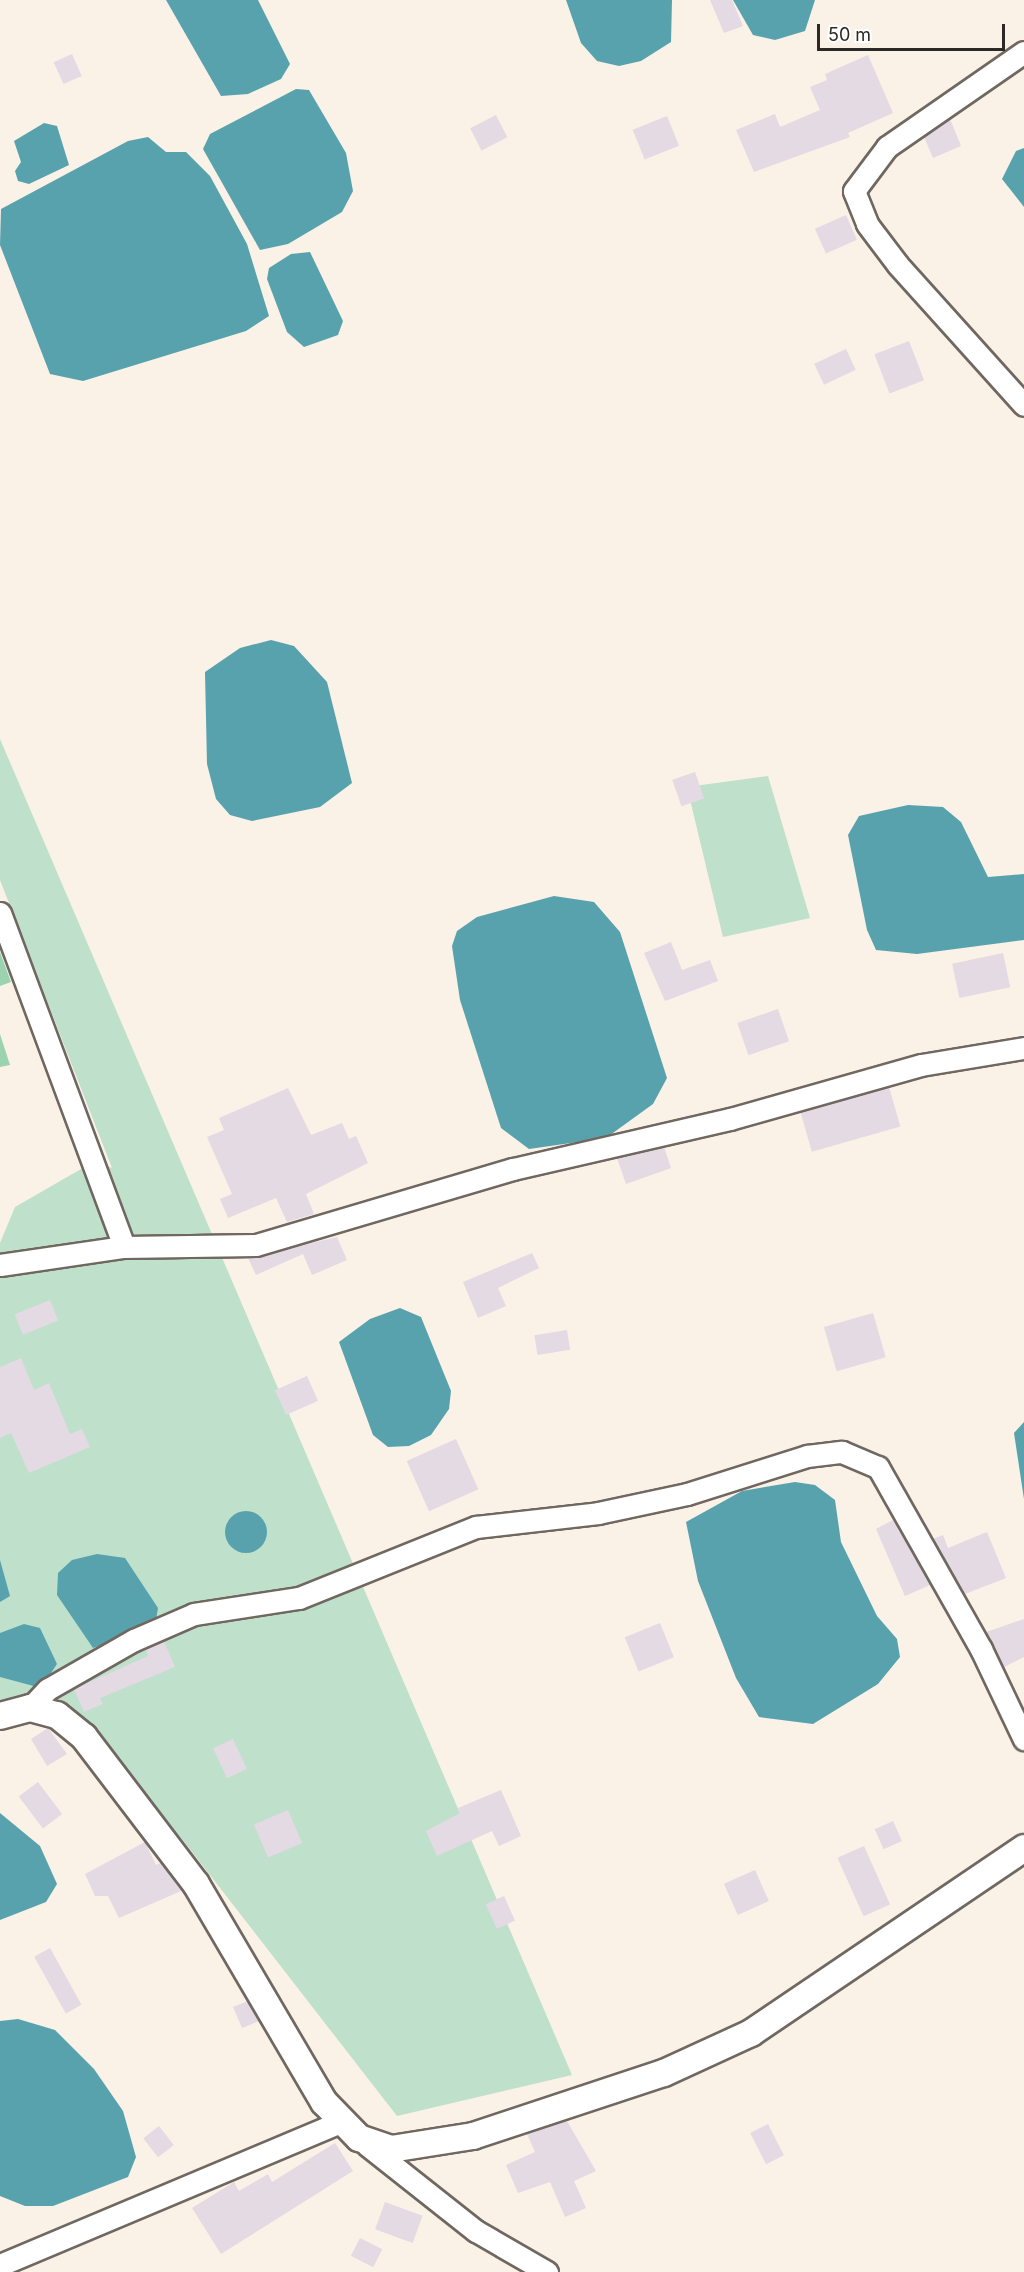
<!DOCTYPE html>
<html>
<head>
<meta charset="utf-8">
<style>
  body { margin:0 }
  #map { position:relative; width:1024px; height:2272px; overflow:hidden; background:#faf1e7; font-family:Inter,sans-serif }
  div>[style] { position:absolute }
  .green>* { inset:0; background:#bfe0cb }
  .forest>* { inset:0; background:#9bd3b1 }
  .water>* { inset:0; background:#58a2ad }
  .round { border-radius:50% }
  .building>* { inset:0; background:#e4dae3; transform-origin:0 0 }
  .roads { filter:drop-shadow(2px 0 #706860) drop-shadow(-2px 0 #706860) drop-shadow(0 2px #706860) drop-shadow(0 -2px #706860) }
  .minor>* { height:21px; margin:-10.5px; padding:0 10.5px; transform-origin:10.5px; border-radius:10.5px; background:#fff }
  .tertiary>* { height:26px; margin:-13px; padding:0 13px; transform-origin:13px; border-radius:13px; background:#fff }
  span { translate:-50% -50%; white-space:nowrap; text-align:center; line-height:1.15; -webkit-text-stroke:4.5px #fff; paint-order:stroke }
  .scale { position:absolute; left:817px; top:24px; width:188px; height:27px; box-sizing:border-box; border:3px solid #2c2825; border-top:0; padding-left:8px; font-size:18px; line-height:21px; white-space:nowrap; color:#2c2825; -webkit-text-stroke:4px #fff; paint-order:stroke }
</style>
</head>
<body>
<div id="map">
  <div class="green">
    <i style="clip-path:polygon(0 739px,572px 2075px,397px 2116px,182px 1839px,67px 1709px,0 1703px,0 1243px,15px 1207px,95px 1161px,112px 1168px,0 880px)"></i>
    <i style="clip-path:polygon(768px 776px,810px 918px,723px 937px,687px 787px)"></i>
  </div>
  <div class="forest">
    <i style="clip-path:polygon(0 952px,11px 982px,0 986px)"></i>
    <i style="clip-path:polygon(0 1034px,10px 1065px,0 1067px)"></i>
  </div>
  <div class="water">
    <i style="clip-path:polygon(166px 0,258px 0,290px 64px,281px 79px,248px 94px,221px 96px)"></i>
    <i style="clip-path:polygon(566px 0,672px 0,671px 42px,641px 61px,619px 66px,597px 61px,581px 43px)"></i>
    <i style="clip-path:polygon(733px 0,815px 0,805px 31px,775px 40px,753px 35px)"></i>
    <i style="clip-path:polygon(296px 89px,309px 90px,346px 153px,353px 191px,342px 212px,288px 244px,260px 250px,203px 149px,210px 134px)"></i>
    <i style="clip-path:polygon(44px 123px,57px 126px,69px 165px,29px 184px,18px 181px,15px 171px,21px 162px,14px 141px)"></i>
    <i style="clip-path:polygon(148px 137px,166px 152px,186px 152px,210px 176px,247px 244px,269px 316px,246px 331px,83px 381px,50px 374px,0 245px,1px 209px,128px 141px)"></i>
    <i style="clip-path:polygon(1024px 148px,1024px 207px,1002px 179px,1016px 151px)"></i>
    <i style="clip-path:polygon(310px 252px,343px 321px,338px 335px,304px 347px,287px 332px,267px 279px,269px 268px,291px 254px)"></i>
    <i style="clip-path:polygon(271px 640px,294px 646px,327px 682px,352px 783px,320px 807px,252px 821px,230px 815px,216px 799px,207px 764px,205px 672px,240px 648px)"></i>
    <i style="clip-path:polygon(908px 805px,943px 807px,961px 822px,988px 877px,1024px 874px,1024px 940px,917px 954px,876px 950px,867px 930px,848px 835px,859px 816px)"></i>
    <i style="clip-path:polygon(554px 896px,594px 902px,620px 932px,667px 1078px,653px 1104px,606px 1138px,529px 1149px,501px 1128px,460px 1000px,452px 946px,457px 931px,477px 917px)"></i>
    <i style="clip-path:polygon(400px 1308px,421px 1317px,451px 1391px,449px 1409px,431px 1435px,409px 1446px,388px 1447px,373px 1435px,339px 1342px,370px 1319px)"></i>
    <i style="clip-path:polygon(1024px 1422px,1024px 1499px,1014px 1433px)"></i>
    <i style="clip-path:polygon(795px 1482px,815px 1485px,835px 1500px,841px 1542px,877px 1616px,897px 1639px,900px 1657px,878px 1684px,813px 1724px,759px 1717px,736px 1678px,698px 1581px,686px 1522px,742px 1491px)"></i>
    <i class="round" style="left:225px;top:1511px;width:42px;height:42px"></i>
    <i style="clip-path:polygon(97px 1554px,125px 1558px,158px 1608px,155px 1626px,93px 1648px,57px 1595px,58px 1573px,72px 1560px)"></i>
    <i style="clip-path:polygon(0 1560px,10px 1596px,0 1602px)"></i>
    <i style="clip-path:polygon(24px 1624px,40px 1628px,57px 1664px,41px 1688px,0 1677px,0 1633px)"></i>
    <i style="clip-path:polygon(0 1813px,40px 1846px,57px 1884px,46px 1902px,0 1920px)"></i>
    <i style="clip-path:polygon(18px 2019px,55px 2030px,94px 2069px,123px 2111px,136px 2157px,128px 2177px,53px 2206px,25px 2206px,0 2196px,0 2021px)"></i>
  </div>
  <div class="building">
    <i style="clip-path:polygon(710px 0,732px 0,743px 26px,724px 33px)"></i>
    <i style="left:72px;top:54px;width:24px;height:20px;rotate:66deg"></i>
    <i style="clip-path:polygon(868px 55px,893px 113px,848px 133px,850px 137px,754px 172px,736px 130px,775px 114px,780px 127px,820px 110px,810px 87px,827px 80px,825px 74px)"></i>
    <i style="left:496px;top:115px;width:25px;height:29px;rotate:63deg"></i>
    <i style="left:667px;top:116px;width:32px;height:37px;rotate:68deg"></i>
    <i style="clip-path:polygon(950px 119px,961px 146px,933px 158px,924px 137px)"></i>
    <i style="left:846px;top:215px;width:27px;height:34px;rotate:66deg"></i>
    <i style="left:909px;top:341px;width:42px;height:37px;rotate:69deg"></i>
    <i style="left:846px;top:349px;width:23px;height:35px;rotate:65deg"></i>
    <i style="left:695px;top:772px;width:28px;height:24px;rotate:71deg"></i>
    <i style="clip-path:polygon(671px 942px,682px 970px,710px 960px,718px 981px,665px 1001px,644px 953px)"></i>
    <i style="left:1003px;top:953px;width:35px;height:52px;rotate:78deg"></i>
    <i style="left:778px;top:1009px;width:34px;height:43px;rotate:71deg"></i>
    <i style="left:889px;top:1087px;width:41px;height:92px;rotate:74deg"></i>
    <i style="clip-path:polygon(288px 1088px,311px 1135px,342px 1123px,349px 1139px,356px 1136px,368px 1163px,306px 1194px,314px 1214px,287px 1222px,276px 1198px,228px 1218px,220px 1199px,232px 1194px,207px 1137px,224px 1130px,219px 1118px)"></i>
    <i style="clip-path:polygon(664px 1147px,671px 1168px,626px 1184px,617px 1158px)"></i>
    <i style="clip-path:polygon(337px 1237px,347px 1260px,312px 1275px,303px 1254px,256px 1275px,248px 1258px)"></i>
    <i style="clip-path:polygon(532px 1253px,539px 1268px,498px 1288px,506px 1306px,478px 1318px,463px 1282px)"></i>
    <i style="left:50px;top:1300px;width:22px;height:38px;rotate:68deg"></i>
    <i style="left:873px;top:1313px;width:46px;height:51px;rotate:74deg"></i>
    <i style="left:567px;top:1330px;width:20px;height:33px;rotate:81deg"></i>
    <i style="clip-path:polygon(21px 1358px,34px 1390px,49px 1383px,70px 1434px,82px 1429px,90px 1447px,29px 1473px,11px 1433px,0 1438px,0 1367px)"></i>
    <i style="left:307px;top:1376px;width:27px;height:35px;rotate:66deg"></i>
    <i style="left:456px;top:1439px;width:55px;height:54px;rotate:66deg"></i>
    <i style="clip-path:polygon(893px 1520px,930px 1585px,905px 1596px,876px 1529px)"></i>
    <i style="clip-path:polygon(987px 1532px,1006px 1578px,965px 1594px,933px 1539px,943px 1535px,948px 1548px)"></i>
    <i style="clip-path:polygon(1024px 1619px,1024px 1657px,1004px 1667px,986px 1632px)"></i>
    <i style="left:660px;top:1623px;width:37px;height:38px;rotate:68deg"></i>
    <i style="clip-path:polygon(164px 1641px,175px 1667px,100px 1698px,103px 1704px,84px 1712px,74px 1689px,148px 1656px,146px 1649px)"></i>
    <i style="clip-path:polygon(48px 1728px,67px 1754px,47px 1766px,31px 1739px)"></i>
    <i style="left:233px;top:1739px;width:33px;height:22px;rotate:65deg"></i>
    <i style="left:38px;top:1782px;width:40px;height:24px;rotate:53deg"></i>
    <i style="clip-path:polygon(501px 1790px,521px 1836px,499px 1846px,492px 1831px,437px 1856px,426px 1831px,460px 1813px,458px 1808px)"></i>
    <i style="left:288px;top:1810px;width:36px;height:37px;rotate:67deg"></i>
    <i style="left:893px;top:1821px;width:22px;height:20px;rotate:66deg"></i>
    <i style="clip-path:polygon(145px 1842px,156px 1865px,161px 1863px,181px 1891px,119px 1918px,108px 1896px,95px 1896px,85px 1874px)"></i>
    <i style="left:864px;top:1846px;width:64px;height:29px;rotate:66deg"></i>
    <i style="left:755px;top:1870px;width:34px;height:34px;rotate:66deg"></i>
    <i style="left:504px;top:1896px;width:27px;height:20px;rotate:66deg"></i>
    <i style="left:50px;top:1948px;width:65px;height:18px;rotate:61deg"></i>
    <i style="clip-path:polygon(248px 2001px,259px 2021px,242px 2028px,233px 2007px)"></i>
    <i style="clip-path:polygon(567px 2121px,596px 2171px,574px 2181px,586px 2208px,565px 2217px,550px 2182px,518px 2193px,506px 2165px,535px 2152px,527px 2134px)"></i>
    <i style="left:768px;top:2124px;width:35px;height:20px;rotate:63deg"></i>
    <i style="left:159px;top:2126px;width:24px;height:20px;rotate:52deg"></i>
    <i style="clip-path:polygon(335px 2143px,353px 2171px,221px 2254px,192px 2208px,234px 2182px,239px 2191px,268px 2174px,272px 2182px)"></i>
    <i style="left:385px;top:2202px;width:40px;height:29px;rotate:20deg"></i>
    <i style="left:360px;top:2238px;width:25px;height:20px;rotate:27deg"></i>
  </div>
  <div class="roads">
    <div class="minor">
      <i style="left:1024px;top:52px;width:167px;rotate:145.3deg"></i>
      <i style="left:887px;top:147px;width:55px;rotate:126.9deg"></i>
      <i style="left:854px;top:191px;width:35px;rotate:68deg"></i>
      <i style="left:867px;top:224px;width:51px;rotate:52.9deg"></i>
      <i style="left:898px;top:265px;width:188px;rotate:48deg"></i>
      <i style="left:0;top:913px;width:356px;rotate:69.6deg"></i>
      <i style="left:0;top:1265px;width:125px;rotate:-8.3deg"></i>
      <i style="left:124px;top:1247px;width:132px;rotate:-0.9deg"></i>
      <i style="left:256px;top:1245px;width:268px;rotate:-16.5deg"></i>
      <i style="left:513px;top:1169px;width:223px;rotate:-13deg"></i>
      <i style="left:730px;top:1119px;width:198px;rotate:-15.8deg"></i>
      <i style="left:921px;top:1065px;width:104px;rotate:-9.4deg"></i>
      <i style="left:30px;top:1708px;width:26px;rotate:-47deg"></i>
      <i style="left:48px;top:1689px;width:99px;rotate:-29.7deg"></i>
      <i style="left:134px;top:1640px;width:65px;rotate:-23.4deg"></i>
      <i style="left:194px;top:1614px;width:106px;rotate:-8.7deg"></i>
      <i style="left:299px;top:1598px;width:191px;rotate:-21.9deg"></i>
      <i style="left:476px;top:1527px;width:123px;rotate:-6.5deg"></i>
      <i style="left:598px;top:1513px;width:91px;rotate:-12.1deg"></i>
      <i style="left:687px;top:1494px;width:126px;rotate:-17.6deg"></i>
      <i style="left:807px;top:1456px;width:35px;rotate:-7deg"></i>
      <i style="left:842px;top:1452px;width:39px;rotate:23deg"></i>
      <i style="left:878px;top:1467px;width:209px;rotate:60.5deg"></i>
      <i style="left:981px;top:1649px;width:100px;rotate:64.5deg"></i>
      <i style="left:367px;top:2145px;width:139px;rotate:38.3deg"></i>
      <i style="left:476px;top:2231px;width:82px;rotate:30deg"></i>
      <i style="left:0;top:2265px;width:369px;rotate:-22.8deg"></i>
    </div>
    <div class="tertiary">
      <i style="left:0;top:1716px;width:31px;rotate:-15deg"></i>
      <i style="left:30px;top:1708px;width:28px;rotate:15deg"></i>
      <i style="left:57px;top:1715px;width:35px;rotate:39deg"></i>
      <i style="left:84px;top:1737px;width:185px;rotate:52.7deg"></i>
      <i style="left:196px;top:1884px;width:253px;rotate:59.6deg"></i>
      <i style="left:324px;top:2102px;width:50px;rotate:45.8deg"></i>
      <i style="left:359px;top:2138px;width:34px;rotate:19deg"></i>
      <i style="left:391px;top:2149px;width:83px;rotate:-9deg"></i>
      <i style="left:473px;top:2136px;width:201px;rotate:-18.3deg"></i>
      <i style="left:664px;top:2073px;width:96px;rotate:-24.7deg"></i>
      <i style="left:751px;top:2033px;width:330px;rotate:-34.1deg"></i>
    </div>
  </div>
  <div class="scale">50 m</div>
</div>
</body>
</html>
